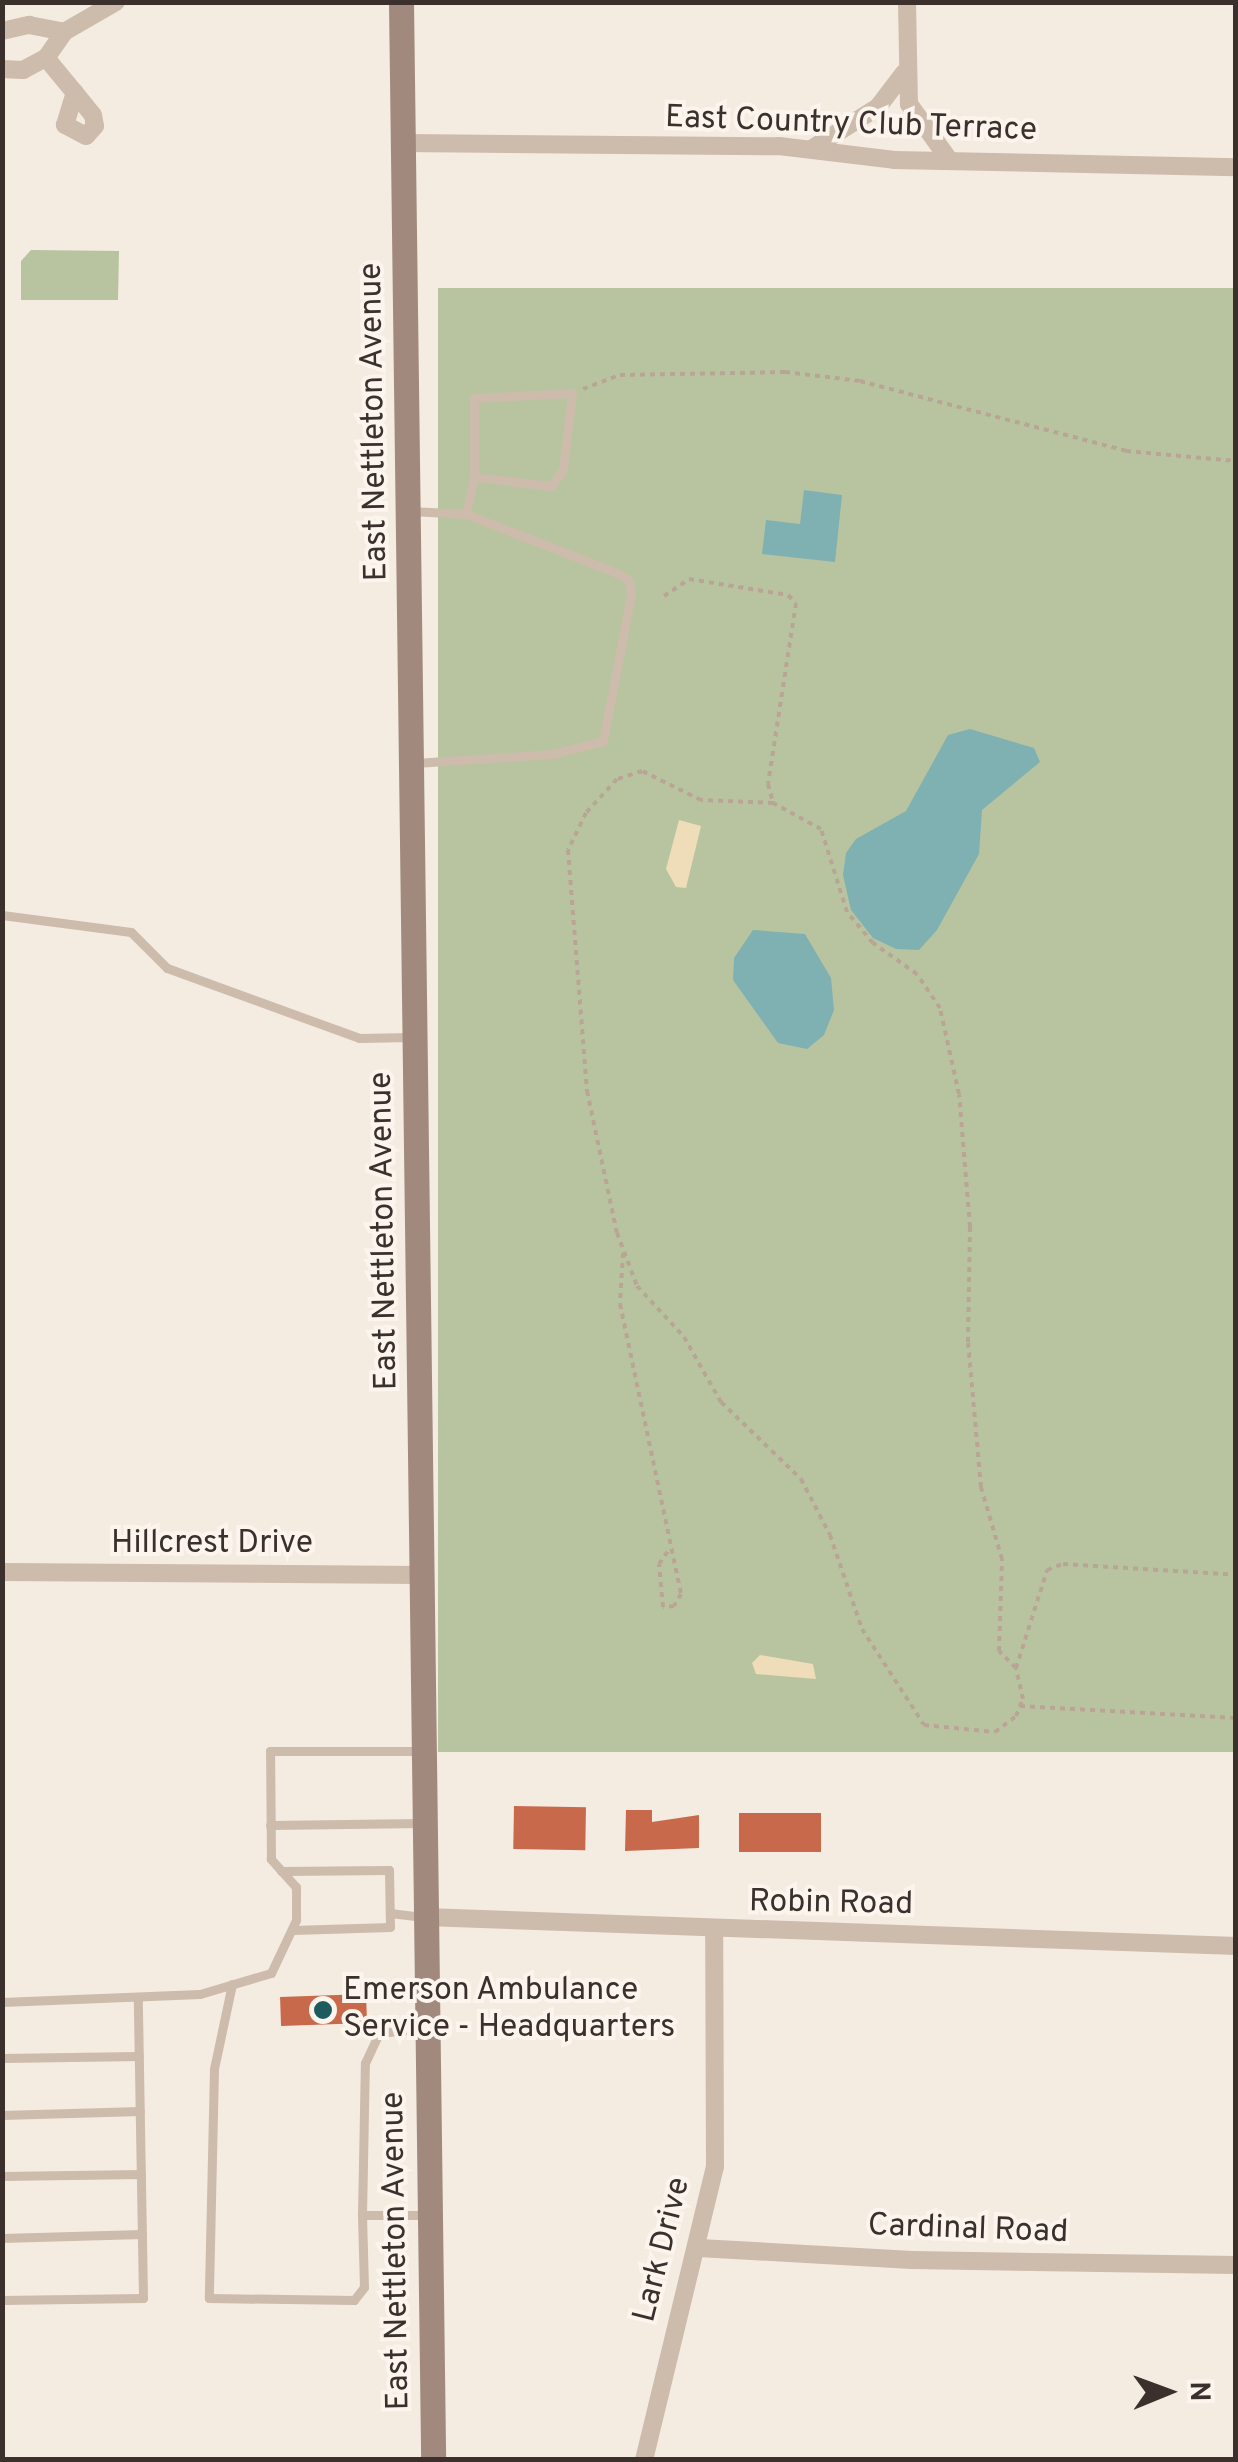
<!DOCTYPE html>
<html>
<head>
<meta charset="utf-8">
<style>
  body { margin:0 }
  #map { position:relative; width:1238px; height:2462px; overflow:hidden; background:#f4ebe1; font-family:Overpass,sans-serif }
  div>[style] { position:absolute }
  .green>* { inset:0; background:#b8c4a0; transform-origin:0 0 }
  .sand>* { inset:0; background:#efdcb8 }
  .water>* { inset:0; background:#7fb0b2 }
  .building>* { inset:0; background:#c8694b; transform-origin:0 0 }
  .path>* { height:4px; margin-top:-2px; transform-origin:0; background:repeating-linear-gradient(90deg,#b9a596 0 5px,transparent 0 10px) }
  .service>* { height:9px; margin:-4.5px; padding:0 4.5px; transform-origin:4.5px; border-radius:4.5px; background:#cdbbac }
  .minor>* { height:18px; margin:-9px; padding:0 9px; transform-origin:9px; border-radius:9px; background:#cdbbac }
  .secondary>* { height:25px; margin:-12.5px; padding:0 12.5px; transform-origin:12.5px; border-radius:12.5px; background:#a18a7d }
  .dots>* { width:28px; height:28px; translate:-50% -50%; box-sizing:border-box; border:5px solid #fbf5ee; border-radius:50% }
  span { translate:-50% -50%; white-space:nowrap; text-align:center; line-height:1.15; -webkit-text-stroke:8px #fbf5ee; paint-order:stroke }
  .street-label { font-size:32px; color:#3b302b }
  .poi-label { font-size:32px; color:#3b302b }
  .left { translate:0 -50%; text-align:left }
  .frame { position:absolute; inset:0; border:5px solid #3b302b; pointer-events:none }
  .north { position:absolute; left:1118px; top:2342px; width:100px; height:100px; -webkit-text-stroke:8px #fbf5ee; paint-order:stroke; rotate:89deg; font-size:28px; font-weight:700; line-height:40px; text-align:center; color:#3b302b }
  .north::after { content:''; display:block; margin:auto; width:35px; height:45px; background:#3b302b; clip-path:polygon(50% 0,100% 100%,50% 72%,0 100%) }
</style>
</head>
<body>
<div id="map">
  <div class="green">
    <i style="clip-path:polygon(31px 250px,119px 251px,118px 300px,21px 300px,21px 261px)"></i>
    <i style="left:1235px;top:288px;width:1464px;height:797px;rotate:90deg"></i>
  </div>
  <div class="sand">
    <i style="clip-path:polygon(679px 820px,701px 826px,686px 888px,676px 887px,666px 869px)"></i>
    <i style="clip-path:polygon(760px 1655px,813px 1664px,816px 1679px,756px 1674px,752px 1663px)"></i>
  </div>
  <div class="water">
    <i style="clip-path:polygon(804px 490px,842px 495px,835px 562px,762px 554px,766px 520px,800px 524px)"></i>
    <i style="clip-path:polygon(970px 729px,1034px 748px,1040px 762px,982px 810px,979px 854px,937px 930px,919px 950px,896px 949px,873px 938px,851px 910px,843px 875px,846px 853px,856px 839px,906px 811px,948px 735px)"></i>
    <i style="clip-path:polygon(753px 930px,805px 934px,831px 978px,834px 1010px,824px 1035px,807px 1049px,778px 1043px,733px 980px,734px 958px)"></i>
  </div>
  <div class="building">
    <i style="left:514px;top:1806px;width:72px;height:43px;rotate:1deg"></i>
    <i style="clip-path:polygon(626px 1810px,652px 1810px,652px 1822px,699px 1815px,699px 1848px,625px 1851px)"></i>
    <i style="left:739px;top:1813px;width:82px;height:39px"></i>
    <i style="left:366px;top:1994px;width:29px;height:86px;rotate:88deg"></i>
  </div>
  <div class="path">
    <i style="left:583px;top:389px;width:40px;rotate:-21deg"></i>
    <i style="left:620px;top:375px;width:165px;rotate:-1deg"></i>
    <i style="left:785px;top:372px;width:76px;rotate:6.8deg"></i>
    <i style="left:860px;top:381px;width:275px;rotate:14.7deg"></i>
    <i style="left:1126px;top:451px;width:110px;rotate:5.2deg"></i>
    <i style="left:664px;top:596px;width:30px;rotate:-34deg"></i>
    <i style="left:689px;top:579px;width:100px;rotate:9.2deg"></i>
    <i style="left:788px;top:595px;width:11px;rotate:45deg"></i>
    <i style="left:796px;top:603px;width:183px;rotate:98.8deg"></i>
    <i style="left:768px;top:784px;width:20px;rotate:75deg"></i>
    <i style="left:623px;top:1253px;width:51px;rotate:93.4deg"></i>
    <i style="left:620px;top:1304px;width:296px;rotate:78.1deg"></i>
    <i style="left:681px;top:1594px;width:14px;rotate:120deg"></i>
    <i style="left:674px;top:1606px;width:11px;rotate:175deg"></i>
    <i style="left:663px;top:1607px;width:43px;rotate:-95.3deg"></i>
    <i style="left:659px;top:1564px;width:19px;rotate:-55deg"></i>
    <i style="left:1016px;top:1668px;width:24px;rotate:-135deg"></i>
    <i style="left:999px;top:1651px;width:92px;rotate:-88.1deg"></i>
    <i style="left:1002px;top:1559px;width:75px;rotate:-106.3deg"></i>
    <i style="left:981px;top:1487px;width:146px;rotate:-95.1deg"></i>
    <i style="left:968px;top:1342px;width:115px;rotate:-89deg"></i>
    <i style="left:970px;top:1227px;width:133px;rotate:-94.7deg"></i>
    <i style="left:959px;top:1094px;width:88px;rotate:-102.5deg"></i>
    <i style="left:940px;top:1008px;width:41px;rotate:-124.1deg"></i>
    <i style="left:917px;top:974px;width:54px;rotate:-144.8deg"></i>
    <i style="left:873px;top:943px;width:40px;rotate:-130deg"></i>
    <i style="left:847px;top:912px;width:87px;rotate:-107.4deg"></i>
    <i style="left:821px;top:829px;width:55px;rotate:-151.6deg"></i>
    <i style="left:773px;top:803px;width:72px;rotate:-177.6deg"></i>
    <i style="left:701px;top:800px;width:66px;rotate:-153.8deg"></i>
    <i style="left:642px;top:771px;width:26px;rotate:162deg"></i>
    <i style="left:617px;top:779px;width:46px;rotate:132.4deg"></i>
    <i style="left:586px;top:813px;width:41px;rotate:115.9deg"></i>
    <i style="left:568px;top:850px;width:242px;rotate:85.5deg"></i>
    <i style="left:587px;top:1091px;width:145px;rotate:78.1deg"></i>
    <i style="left:617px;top:1233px;width:57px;rotate:69.3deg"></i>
    <i style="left:637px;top:1286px;width:69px;rotate:47.3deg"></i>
    <i style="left:684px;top:1337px;width:75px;rotate:60.4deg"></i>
    <i style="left:721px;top:1402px;width:111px;rotate:43.9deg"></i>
    <i style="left:801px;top:1479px;width:63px;rotate:62.6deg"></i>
    <i style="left:830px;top:1535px;width:99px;rotate:71.2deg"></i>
    <i style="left:862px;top:1629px;width:114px;rotate:57.1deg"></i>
    <i style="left:924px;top:1725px;width:71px;rotate:5.6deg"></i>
    <i style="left:995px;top:1732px;width:26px;rotate:-37deg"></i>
    <i style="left:1016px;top:1716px;width:18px;rotate:-68deg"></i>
    <i style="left:1023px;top:1699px;width:32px;rotate:-103deg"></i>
    <i style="left:1016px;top:1668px;width:103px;rotate:-72.4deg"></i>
    <i style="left:1047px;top:1570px;width:17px;rotate:-21deg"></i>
    <i style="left:1063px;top:1564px;width:173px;rotate:3.6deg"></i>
    <i style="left:1020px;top:1706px;width:216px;rotate:3.2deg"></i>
  </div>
  <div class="service">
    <i style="left:411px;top:511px;width:55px;rotate:3.1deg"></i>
    <i style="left:466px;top:514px;width:162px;rotate:21.3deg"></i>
    <i style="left:617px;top:573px;width:14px;rotate:30deg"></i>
    <i style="left:629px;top:580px;width:15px;rotate:82deg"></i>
    <i style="left:631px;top:595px;width:149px;rotate:100.9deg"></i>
    <i style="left:603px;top:741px;width:52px;rotate:165.4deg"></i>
    <i style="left:553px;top:754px;width:138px;rotate:176.3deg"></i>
    <i style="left:466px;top:514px;width:38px;rotate:-78deg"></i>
    <i style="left:474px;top:477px;width:79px;rotate:-90deg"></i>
    <i style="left:474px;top:398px;width:98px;rotate:-2.9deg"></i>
    <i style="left:572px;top:393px;width:78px;rotate:96.7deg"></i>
    <i style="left:563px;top:470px;width:20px;rotate:127deg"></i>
    <i style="left:551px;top:486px;width:78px;rotate:-173.3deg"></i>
    <i style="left:2px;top:915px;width:130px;rotate:7.5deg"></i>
    <i style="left:131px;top:932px;width:51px;rotate:45deg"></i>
    <i style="left:167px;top:968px;width:204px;rotate:20deg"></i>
    <i style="left:359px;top:1038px;width:52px;rotate:-1.1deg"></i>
    <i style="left:270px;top:1825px;width:152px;rotate:-0.8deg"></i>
    <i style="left:281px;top:1871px;width:108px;rotate:-0.5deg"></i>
    <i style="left:389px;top:1870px;width:57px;rotate:89deg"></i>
    <i style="left:390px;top:1927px;width:98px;rotate:178.2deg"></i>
    <i style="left:390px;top:1913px;width:32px;rotate:7deg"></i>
    <i style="left:232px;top:1984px;width:87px;rotate:102deg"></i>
    <i style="left:214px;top:2069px;width:229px;rotate:91.3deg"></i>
    <i style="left:209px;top:2298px;width:145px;rotate:0.8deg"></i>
    <i style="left:354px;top:2300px;width:16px;rotate:-52deg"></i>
    <i style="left:364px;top:2287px;width:72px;rotate:-91.6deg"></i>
    <i style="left:362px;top:2215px;width:63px"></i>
    <i style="left:2px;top:2002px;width:198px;rotate:-2.3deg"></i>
    <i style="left:200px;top:1994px;width:74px;rotate:-16.5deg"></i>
    <i style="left:271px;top:1973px;width:59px;rotate:-64.7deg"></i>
    <i style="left:296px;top:1920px;width:33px;rotate:-90deg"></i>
    <i style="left:296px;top:1887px;width:38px;rotate:-132deg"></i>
    <i style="left:271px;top:1859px;width:108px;rotate:-90.5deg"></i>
    <i style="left:270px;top:1751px;width:153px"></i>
    <i style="left:2px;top:2058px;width:137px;rotate:-0.8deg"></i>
    <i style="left:2px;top:2115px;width:138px;rotate:-1.7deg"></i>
    <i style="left:2px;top:2176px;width:139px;rotate:-0.8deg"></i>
    <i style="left:362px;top:2215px;width:152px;rotate:-88.9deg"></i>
    <i style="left:365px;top:2063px;width:33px;rotate:-65deg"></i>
    <i style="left:379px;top:2033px;width:47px;rotate:-6.1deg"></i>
    <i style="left:2px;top:2238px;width:140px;rotate:-1.6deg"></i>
    <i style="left:2px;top:2300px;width:141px;rotate:-0.8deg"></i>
    <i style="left:143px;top:2298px;width:298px;rotate:-91deg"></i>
  </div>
  <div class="minor">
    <i style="left:907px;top:2px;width:102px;rotate:88.9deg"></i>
    <i style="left:909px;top:104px;width:70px;rotate:54.3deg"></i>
    <i style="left:2px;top:31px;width:28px;rotate:-13deg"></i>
    <i style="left:29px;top:25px;width:36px;rotate:11deg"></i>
    <i style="left:2px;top:69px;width:21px;rotate:3deg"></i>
    <i style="left:23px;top:70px;width:26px;rotate:-28deg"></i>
    <i style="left:75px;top:93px;width:45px;rotate:-129.6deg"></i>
    <i style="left:46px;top:58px;width:32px;rotate:-55deg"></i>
    <i style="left:64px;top:32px;width:60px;rotate:-30deg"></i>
    <i style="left:75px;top:93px;width:28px;rotate:51deg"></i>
    <i style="left:93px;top:115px;width:11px;rotate:80deg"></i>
    <i style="left:95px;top:126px;width:13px;rotate:132deg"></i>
    <i style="left:86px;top:136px;width:24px;rotate:-152deg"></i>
    <i style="left:65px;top:125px;width:34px;rotate:-73deg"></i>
    <i style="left:403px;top:143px;width:376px;rotate:0.5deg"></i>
    <i style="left:779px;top:146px;width:116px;rotate:6.9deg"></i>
    <i style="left:894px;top:160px;width:342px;rotate:1.2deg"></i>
    <i style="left:811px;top:149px;width:79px;rotate:-32.1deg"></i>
    <i style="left:878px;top:107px;width:43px;rotate:-52.6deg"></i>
    <i style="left:2px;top:1572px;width:419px;rotate:0.4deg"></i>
    <i style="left:425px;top:1917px;width:812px;rotate:2.05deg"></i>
    <i style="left:699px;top:2248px;width:213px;rotate:3.2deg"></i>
    <i style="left:912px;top:2260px;width:324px;rotate:0.9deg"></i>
    <i style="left:644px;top:2460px;width:301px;rotate:-76.4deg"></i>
    <i style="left:715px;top:2167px;width:235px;rotate:-90.2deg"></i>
  </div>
  <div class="secondary">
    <i style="left:401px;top:2px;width:2458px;rotate:89.25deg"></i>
  </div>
  <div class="dots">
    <i style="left:323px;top:2010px;background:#1f5a5e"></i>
  </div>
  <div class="street-label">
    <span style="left:851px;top:125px;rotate:2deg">East Country Club Terrace</span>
    <span style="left:375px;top:422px;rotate:-91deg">East Nettleton Avenue</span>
    <span style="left:385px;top:1231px;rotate:-91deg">East Nettleton Avenue</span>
    <span style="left:212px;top:1544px">Hillcrest Drive</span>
    <span style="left:831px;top:1904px;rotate:1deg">Robin Road</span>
    <span style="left:968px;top:2230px;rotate:2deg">Cardinal Road</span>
    <span style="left:663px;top:2250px;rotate:-76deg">Lark Drive</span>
    <span style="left:397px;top:2251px;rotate:-91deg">East Nettleton Avenue</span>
  </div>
  <div class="poi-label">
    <span class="left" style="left:343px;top:2010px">Emerson Ambulance<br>Service - Headquarters</span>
  </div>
  <div class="frame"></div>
  <div class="north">N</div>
</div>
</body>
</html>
